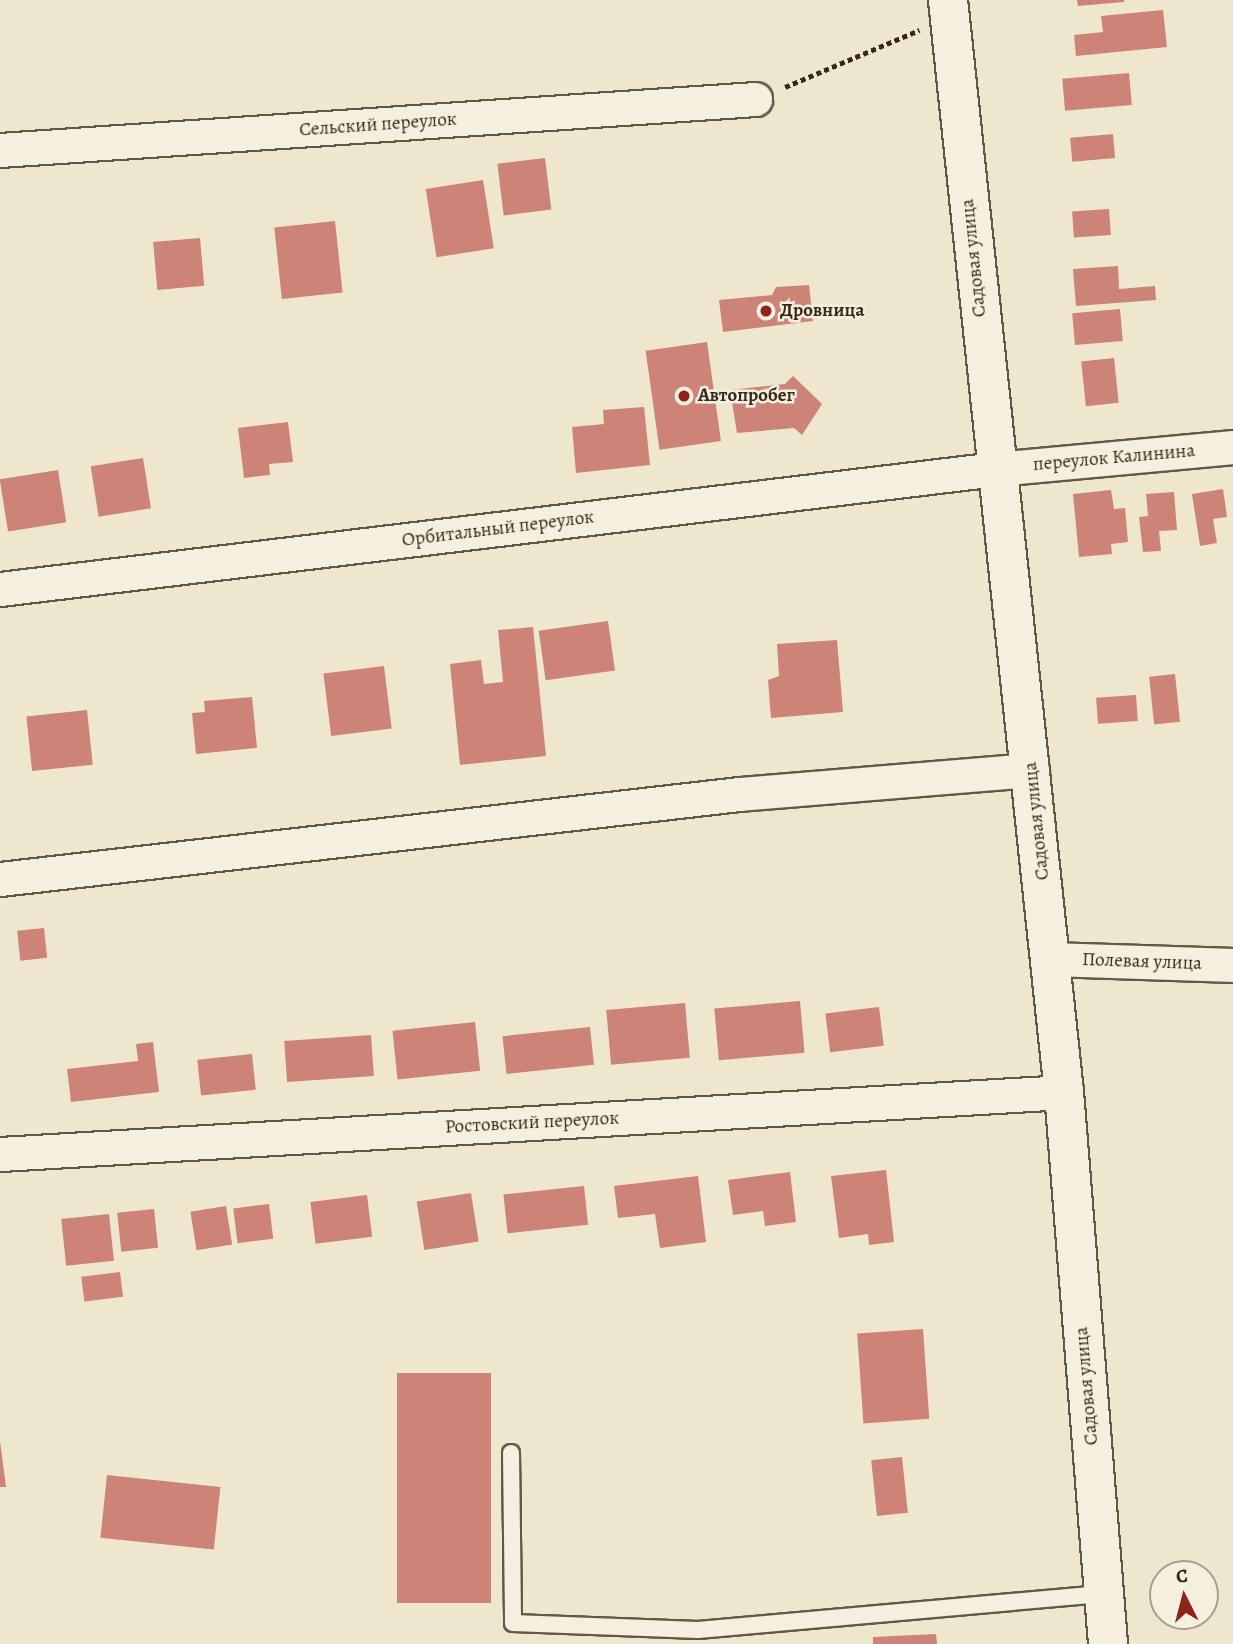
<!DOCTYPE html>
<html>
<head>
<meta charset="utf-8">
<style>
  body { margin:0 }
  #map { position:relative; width:1233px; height:1644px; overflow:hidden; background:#eee7cd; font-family:Alegreya,serif }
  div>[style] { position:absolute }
  .building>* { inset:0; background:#ce8378; transform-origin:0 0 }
  .path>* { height:4.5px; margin-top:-2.25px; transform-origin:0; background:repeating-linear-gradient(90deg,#352919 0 5px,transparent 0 8.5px) }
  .roads { filter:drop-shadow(2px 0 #635846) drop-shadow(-2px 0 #635846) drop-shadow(0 2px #635846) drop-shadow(0 -2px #635846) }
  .lane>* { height:16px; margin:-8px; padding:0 8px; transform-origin:8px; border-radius:8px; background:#f4efde }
  .street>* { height:33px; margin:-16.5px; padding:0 16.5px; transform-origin:16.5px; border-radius:16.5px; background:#f4efde }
  .secondary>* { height:38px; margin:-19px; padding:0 19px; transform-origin:19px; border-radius:19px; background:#f4efde }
  .dots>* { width:19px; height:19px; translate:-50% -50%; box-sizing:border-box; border:4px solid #f4efde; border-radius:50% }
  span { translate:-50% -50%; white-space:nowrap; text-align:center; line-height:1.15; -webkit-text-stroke:5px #f4efde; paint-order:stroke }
  .street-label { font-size:19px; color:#352919 }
  .poi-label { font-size:19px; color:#352919; font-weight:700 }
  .left { translate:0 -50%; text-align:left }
  .north { position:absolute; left:1149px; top:1560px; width:70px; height:70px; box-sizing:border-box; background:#f4efde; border:2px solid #a8a08f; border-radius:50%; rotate:354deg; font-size:19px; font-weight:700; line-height:28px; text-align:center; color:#352919 }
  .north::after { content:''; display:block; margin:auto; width:24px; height:32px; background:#8f2418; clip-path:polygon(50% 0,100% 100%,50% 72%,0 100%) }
</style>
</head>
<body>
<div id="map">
  <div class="building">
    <i style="clip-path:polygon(1077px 0,1124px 0,1124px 2px,1078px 6px)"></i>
    <i style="clip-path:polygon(1163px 10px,1167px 47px,1076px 56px,1074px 35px,1103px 32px,1101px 16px)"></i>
    <i style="left:1129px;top:73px;width:32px;height:67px;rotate:85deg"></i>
    <i style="left:1113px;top:134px;width:24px;height:43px;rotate:85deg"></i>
    <i style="left:545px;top:158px;width:52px;height:48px;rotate:83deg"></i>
    <i style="left:483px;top:180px;width:69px;height:58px;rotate:81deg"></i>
    <i style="left:1109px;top:209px;width:26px;height:37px;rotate:86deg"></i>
    <i style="left:335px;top:221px;width:72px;height:61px;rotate:84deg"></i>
    <i style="left:200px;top:238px;width:48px;height:47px;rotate:85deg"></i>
    <i style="clip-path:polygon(1118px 266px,1119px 289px,1155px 286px,1156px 300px,1076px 306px,1073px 269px)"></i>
    <i style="clip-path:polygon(809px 285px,813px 321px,723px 332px,719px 300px,772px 295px,776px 287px)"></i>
    <i style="left:1120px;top:309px;width:32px;height:48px;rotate:85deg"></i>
    <i style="left:707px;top:342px;width:100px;height:62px;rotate:82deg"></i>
    <i style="left:1114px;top:358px;width:45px;height:33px;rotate:84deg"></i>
    <i style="clip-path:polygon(793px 376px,822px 404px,802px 435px,794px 428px,737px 433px,730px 390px,785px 384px)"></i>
    <i style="clip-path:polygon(644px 407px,650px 465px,576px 473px,572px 427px,604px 424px,603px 410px)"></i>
    <i style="clip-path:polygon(288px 422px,293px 462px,269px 464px,270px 475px,244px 478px,238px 428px)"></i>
    <i style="left:143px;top:458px;width:51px;height:53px;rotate:81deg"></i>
    <i style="left:58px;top:470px;width:53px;height:59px;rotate:81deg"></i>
    <i style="clip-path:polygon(1223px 489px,1227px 517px,1213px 519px,1217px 543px,1200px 546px,1192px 494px)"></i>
    <i style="clip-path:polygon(1111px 490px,1114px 509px,1125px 508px,1128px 542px,1111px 544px,1112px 554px,1079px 557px,1073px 494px)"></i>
    <i style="clip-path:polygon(1174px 492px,1177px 530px,1159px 531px,1161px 551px,1143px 552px,1139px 517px,1148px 516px,1146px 494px)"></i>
    <i style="left:608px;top:621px;width:50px;height:70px;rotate:82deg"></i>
    <i style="clip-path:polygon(533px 627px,546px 756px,460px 765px,450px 664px,481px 660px,484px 684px,503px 682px,498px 630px)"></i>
    <i style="clip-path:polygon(837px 640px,843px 712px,771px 718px,768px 680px,779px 676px,777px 644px)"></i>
    <i style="left:384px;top:666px;width:63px;height:61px;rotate:83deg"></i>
    <i style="left:1175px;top:674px;width:48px;height:26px;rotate:84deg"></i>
    <i style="left:1136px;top:695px;width:26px;height:40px;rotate:86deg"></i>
    <i style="clip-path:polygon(252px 697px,257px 748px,196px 754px,192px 713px,205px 712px,204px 701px)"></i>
    <i style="left:87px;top:710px;width:55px;height:61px;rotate:84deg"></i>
    <i style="left:44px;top:928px;width:30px;height:27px;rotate:84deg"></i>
    <i style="left:800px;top:1001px;width:52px;height:86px;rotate:85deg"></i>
    <i style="left:685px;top:1003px;width:55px;height:79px;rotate:85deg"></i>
    <i style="left:879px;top:1007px;width:39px;height:54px;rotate:83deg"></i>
    <i style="left:475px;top:1022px;width:49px;height:83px;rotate:84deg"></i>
    <i style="left:590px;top:1027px;width:38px;height:88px;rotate:84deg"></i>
    <i style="left:371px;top:1035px;width:41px;height:87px;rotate:86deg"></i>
    <i style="clip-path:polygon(153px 1042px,159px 1092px,71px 1102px,67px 1069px,138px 1061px,136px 1044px)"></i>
    <i style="left:252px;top:1054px;width:36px;height:55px;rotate:84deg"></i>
    <i style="clip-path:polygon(886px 1170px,894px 1242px,869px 1245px,868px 1234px,839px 1238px,831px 1176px)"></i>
    <i style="clip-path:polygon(790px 1172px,796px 1222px,765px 1226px,763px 1211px,733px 1215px,728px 1180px)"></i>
    <i style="clip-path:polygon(698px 1176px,706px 1242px,660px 1248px,655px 1214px,618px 1218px,614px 1186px)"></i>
    <i style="left:584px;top:1186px;width:39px;height:81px;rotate:84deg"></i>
    <i style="left:471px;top:1193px;width:49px;height:55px;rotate:81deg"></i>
    <i style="left:367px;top:1195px;width:42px;height:57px;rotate:83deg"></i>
    <i style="left:269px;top:1204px;width:35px;height:36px;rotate:83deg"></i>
    <i style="left:226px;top:1206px;width:39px;height:36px;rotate:81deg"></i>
    <i style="left:154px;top:1209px;width:39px;height:37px;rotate:84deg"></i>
    <i style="left:109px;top:1214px;width:47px;height:48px;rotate:84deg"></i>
    <i style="left:120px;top:1272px;width:25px;height:39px;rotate:83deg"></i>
    <i style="left:923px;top:1329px;width:90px;height:66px;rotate:86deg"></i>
    <i style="left:491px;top:1373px;width:230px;height:94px;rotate:90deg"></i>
    <i style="clip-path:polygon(0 1441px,6px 1487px,0 1487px)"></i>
    <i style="left:902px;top:1457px;width:56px;height:31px;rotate:84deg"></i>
    <i style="left:107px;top:1475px;width:114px;height:63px;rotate:6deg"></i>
    <i style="clip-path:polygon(936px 1634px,937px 1644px,873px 1644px,873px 1637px)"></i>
  </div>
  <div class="path">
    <i style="left:785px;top:87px;width:146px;rotate:-23deg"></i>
  </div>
  <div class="roads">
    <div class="lane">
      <i style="left:511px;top:1453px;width:170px;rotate:89.3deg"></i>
      <i style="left:513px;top:1623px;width:185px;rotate:2.2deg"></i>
      <i style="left:698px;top:1630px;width:408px;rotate:-5.1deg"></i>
    </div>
    <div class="street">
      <i style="left:0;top:150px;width:757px;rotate:-3.86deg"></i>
      <i style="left:0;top:589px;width:1003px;rotate:-6.87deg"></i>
      <i style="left:996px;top:469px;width:238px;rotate:-5.3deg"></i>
      <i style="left:0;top:879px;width:744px;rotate:-6.56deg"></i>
      <i style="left:739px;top:794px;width:294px;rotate:-4.7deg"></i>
      <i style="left:1051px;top:959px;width:182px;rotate:1.9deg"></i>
      <i style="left:0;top:1154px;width:1066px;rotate:-3.33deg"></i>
    </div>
    <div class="secondary">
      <i style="left:948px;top:0;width:1098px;rotate:83.94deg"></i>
      <i style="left:1064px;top:1092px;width:554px;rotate:85.44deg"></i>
    </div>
  </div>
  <div class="dots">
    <i style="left:766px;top:311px;background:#8f2418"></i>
    <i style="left:684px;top:396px;background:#8f2418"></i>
  </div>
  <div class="street-label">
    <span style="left:378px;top:125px;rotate:-4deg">Сельский переулок</span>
    <span style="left:974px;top:258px;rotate:-96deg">Садовая улица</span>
    <span style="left:1114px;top:458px;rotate:-5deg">переулок Калинина</span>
    <span style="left:498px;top:529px;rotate:-7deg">Орбитальный переулок</span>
    <span style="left:1037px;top:821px;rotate:-96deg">Садовая улица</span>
    <span style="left:1142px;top:962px;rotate:2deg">Полевая улица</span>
    <span style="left:532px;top:1123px;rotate:-3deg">Ростовский переулок</span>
    <span style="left:1087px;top:1386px;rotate:-95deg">Садовая улица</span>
  </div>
  <div class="poi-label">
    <span class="left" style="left:780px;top:311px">Дровница</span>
    <span class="left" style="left:698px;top:396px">Автопробег</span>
  </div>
  <div class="north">С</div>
</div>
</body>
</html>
